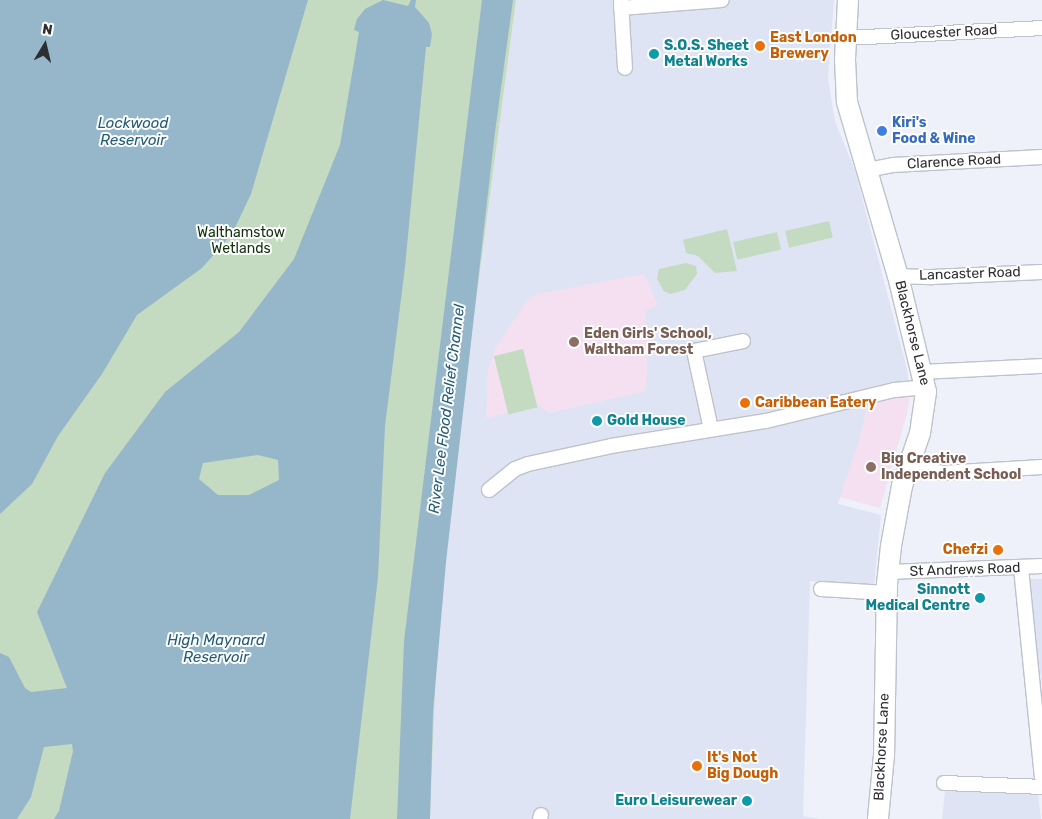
<!DOCTYPE html>
<html>
<head>
<meta charset="utf-8">
<style>
  body { margin:0 }
  #map { position:relative; width:1042px; height:819px; overflow:hidden; background:#eef1fa; font-family:Rubik,sans-serif }
  div>[style] { position:absolute }
  .built>* { inset:0; background:#dee4f4 }
  .education>* { inset:0; background:#f4e0f1 }
  .green>* { inset:0; background:#c4dac1; transform-origin:0 0 }
  .water>* { inset:0; background:#96b7ca }
  .roads { filter:drop-shadow(1px 0 #bec2ca) drop-shadow(-1px 0 #bec2ca) drop-shadow(0 1px #bec2ca) drop-shadow(0 -1px #bec2ca) }
  .minor>* { height:14px; margin:-7px; padding:0 7px; transform-origin:7px; border-radius:7px; background:#fff }
  .secondary>* { height:20px; margin:-10px; padding:0 10px; transform-origin:10px; border-radius:10px; background:#fff }
  .dots>* { width:14px; height:14px; translate:-50% -50%; box-sizing:border-box; border:2px solid #fff; border-radius:50% }
  span { translate:-50% -50%; white-space:nowrap; text-align:center; line-height:1.15; -webkit-text-stroke:4px #fff; paint-order:stroke }
  .street-label { font-size:14px; color:#2d2e32 }
  .food-label { font-size:14px; color:#c56008; font-weight:700 }
  .left { translate:0 -50%; text-align:left }
  .right { translate:-100% -50%; text-align:right }
  .culture-label { font-size:14px; color:#0d838f; font-weight:700 }
  .shop-label { font-size:14px; color:#366cbe; font-weight:700 }
  .park-label { font-size:14px; color:#10320b }
  .education-label { font-size:14px; color:#785e54; font-weight:700 }
  .water-label { font-size:15px; color:#225c79; font-style:italic }
  .north { position:absolute; left:20px; top:20px; width:50px; height:50px; -webkit-text-stroke:4px #fff; paint-order:stroke; rotate:9deg; font-size:14px; font-weight:700; line-height:20px; text-align:center; color:#2d2e32 }
  .north::after { content:''; display:block; margin:auto; width:18px; height:22px; background:#2d2e32; clip-path:polygon(50% 0,100% 100%,50% 72%,0 100%) }
</style>
</head>
<body>
<div id="map">
  <div class="built">
    <i style="clip-path:polygon(516px 0,834px 0,828px 78px,835px 121px,855px 171px,907px 369px,910px 396px,868px 404px,860px 438px,838px 504px,881px 515px,874px 586px,810px 581px,803px 816px,820px 819px,430px 819px,437px 639px,473px 323px)"></i>
    <i style="clip-path:polygon(1027px 579px,1042px 579px,1042px 685px)"></i>
    <i style="clip-path:polygon(946px 782px,1038px 794px,1041px 819px,942px 819px)"></i>
  </div>
  <div class="education">
    <i style="clip-path:polygon(644px 274px,658px 305px,645px 311px,648px 336px,646px 391px,549px 413px,539px 406px,486px 418px,488px 370px,496px 347px,529px 298px,538px 294px)"></i>
    <i style="clip-path:polygon(910px 396px,907px 414px,880px 508px,840px 497px,860px 438px,868px 403px)"></i>
  </div>
  <div class="green">
    <i style="clip-path:polygon(0 0,516px 0,473px 323px,437px 639px,430px 819px,0 819px)"></i>
    <i style="left:829px;top:221px;width:17px;height:45px;rotate:77deg"></i>
    <i style="clip-path:polygon(727px 229px,737px 271px,715px 273px,698px 256px,686px 253px,683px 240px)"></i>
    <i style="left:777px;top:232px;width:18px;height:45px;rotate:77deg"></i>
    <i style="clip-path:polygon(686px 263px,696px 266px,697px 274px,685px 290px,670px 294px,664px 291px,657px 279px,659px 269px)"></i>
    <i style="left:523px;top:349px;width:60px;height:30px;rotate:76deg"></i>
  </div>
  <div class="water">
    <i style="clip-path:polygon(0 0,308px 0,251px 194px,232px 234px,202px 268px,137px 315px,102px 374px,58px 436px,32px 484px,0 514px)"></i>
    <i style="clip-path:polygon(evenodd,383px 0,408px 6px,411px 0,416px 0,415px 7px,429px 23px,432px 34px,430px 47px,426px 47px,405px 267px,385px 426px,378px 577px,350px 819px,54px 819px,59px 811px,73px 751px,72px 744px,44px 747px,31px 797px,17px 819px,0 819px,0 653px,9px 657px,25px 688px,31px 692px,67px 688px,37px 612px,105px 473px,165px 392px,239px 332px,294px 259px,340px 145px,359px 32px,354px 30px,357px 19px,365px 9px,383px 0,258px 455px,278px 460px,279px 480px,249px 495px,218px 495px,199px 479px,203px 463px,258px 455px)"></i>
    <i style="clip-path:polygon(482px 0,513px 0,495px 132px,446px 562px,433px 712px,430px 819px,397px 819px,404px 641px)"></i>
  </div>
  <div class="roads">
    <div class="minor">
      <i style="left:621px;top:1px;width:67px;rotate:86.6deg"></i>
      <i style="left:621px;top:8px;width:101px;rotate:-4.5deg"></i>
      <i style="left:846px;top:38px;width:196px;rotate:-2.9deg"></i>
      <i style="left:867px;top:170px;width:26px;rotate:-11deg"></i>
      <i style="left:893px;top:165px;width:149px;rotate:-3.1deg"></i>
      <i style="left:898px;top:276px;width:34px;rotate:2deg"></i>
      <i style="left:932px;top:277px;width:110px;rotate:-2.6deg"></i>
      <i style="left:923px;top:372px;width:119px;rotate:-2.9deg"></i>
      <i style="left:711px;top:429px;width:80px;rotate:-102.3deg"></i>
      <i style="left:694px;top:351px;width:50px;rotate:-11.5deg"></i>
      <i style="left:908px;top:468px;width:34px;rotate:8deg"></i>
      <i style="left:942px;top:473px;width:100px;rotate:-3.4deg"></i>
      <i style="left:489px;top:490px;width:33px;rotate:-39deg"></i>
      <i style="left:515px;top:469px;width:14px;rotate:-21deg"></i>
      <i style="left:528px;top:464px;width:85px;rotate:-12.2deg"></i>
      <i style="left:611px;top:446px;width:157px;rotate:-9.2deg"></i>
      <i style="left:766px;top:421px;width:132px;rotate:-13.6deg"></i>
      <i style="left:894px;top:390px;width:32px;rotate:-5deg"></i>
      <i style="left:1021px;top:568px;width:210px;rotate:84.3deg"></i>
      <i style="left:888px;top:572px;width:154px;rotate:-2.2deg"></i>
      <i style="left:821px;top:589px;width:66px;rotate:3.5deg"></i>
      <i style="left:944px;top:783px;width:98px;rotate:2.3deg"></i>
      <i style="left:540px;top:819px;width:4px;rotate:-76deg"></i>
    </div>
    <div class="secondary">
      <i style="left:848px;top:0;width:60px;rotate:92.9deg"></i>
      <i style="left:845px;top:60px;width:42px;rotate:87.3deg"></i>
      <i style="left:847px;top:102px;width:181px;rotate:73.7deg"></i>
      <i style="left:898px;top:276px;width:119px;rotate:76.4deg"></i>
      <i style="left:926px;top:392px;width:41px;rotate:98.3deg"></i>
      <i style="left:920px;top:433px;width:56px;rotate:108.8deg"></i>
      <i style="left:902px;top:486px;width:61px;rotate:100.4deg"></i>
      <i style="left:891px;top:546px;width:39px;rotate:96deg"></i>
      <i style="left:887px;top:585px;width:170px;rotate:91deg"></i>
      <i style="left:884px;top:755px;width:64px;rotate:95.4deg"></i>
    </div>
  </div>
  <div class="dots">
    <i style="left:760px;top:46px;background:#e8710a"></i>
    <i style="left:654px;top:54px;background:#0f9aa8"></i>
    <i style="left:882px;top:131px;background:#3f7fe0"></i>
    <i style="left:574px;top:342px;background:#8d6e63"></i>
    <i style="left:745px;top:403px;background:#e8710a"></i>
    <i style="left:597px;top:421px;background:#0f9aa8"></i>
    <i style="left:871px;top:467px;background:#8d6e63"></i>
    <i style="left:998px;top:550px;background:#e8710a"></i>
    <i style="left:980px;top:598px;background:#0f9aa8"></i>
    <i style="left:697px;top:766px;background:#e8710a"></i>
    <i style="left:747px;top:801px;background:#0f9aa8"></i>
  </div>
  <div class="street-label">
    <span style="left:944px;top:33px;rotate:-3deg">Gloucester Road</span>
    <span style="left:954px;top:162px;rotate:-3deg">Clarence Road</span>
    <span style="left:970px;top:274px;rotate:-2deg">Lancaster Road</span>
    <span style="left:912px;top:333px;rotate:76deg">Blackhorse Lane</span>
    <span style="left:965px;top:570px;rotate:-2deg">St Andrews Road</span>
    <span style="left:882px;top:747px;rotate:-87deg">Blackhorse Lane</span>
  </div>
  <div class="food-label">
    <span class="left" style="left:770px;top:46px">East London<br>Brewery</span>
    <span class="left" style="left:755px;top:403px">Caribbean Eatery</span>
    <span class="right" style="left:988px;top:550px">Chefzi</span>
    <span class="left" style="left:707px;top:766px">It's Not<br>Big Dough</span>
  </div>
  <div class="culture-label">
    <span class="left" style="left:664px;top:54px">S.O.S. Sheet<br>Metal Works</span>
    <span class="left" style="left:607px;top:421px">Gold House</span>
    <span class="right" style="left:970px;top:598px">Sinnott<br>Medical Centre</span>
    <span class="right" style="left:737px;top:801px">Euro Leisurewear</span>
  </div>
  <div class="shop-label">
    <span class="left" style="left:892px;top:131px">Kiri's<br>Food &amp; Wine</span>
  </div>
  <div class="park-label">
    <span style="left:241px;top:241px">Walthamstow<br>Wetlands</span>
  </div>
  <div class="education-label">
    <span class="left" style="left:584px;top:342px">Eden Girls' School,<br>Waltham Forest</span>
    <span class="left" style="left:881px;top:467px">Big Creative<br>Independent School</span>
  </div>
  <div class="water-label">
    <span style="left:133px;top:132px">Lockwood<br>Reservoir</span>
    <span style="left:447px;top:409px;rotate:-83deg">River Lee Flood Relief Channel</span>
    <span style="left:216px;top:649px">High Maynard<br>Reservoir</span>
  </div>
  <div class="north">N</div>
</div>
</body>
</html>
